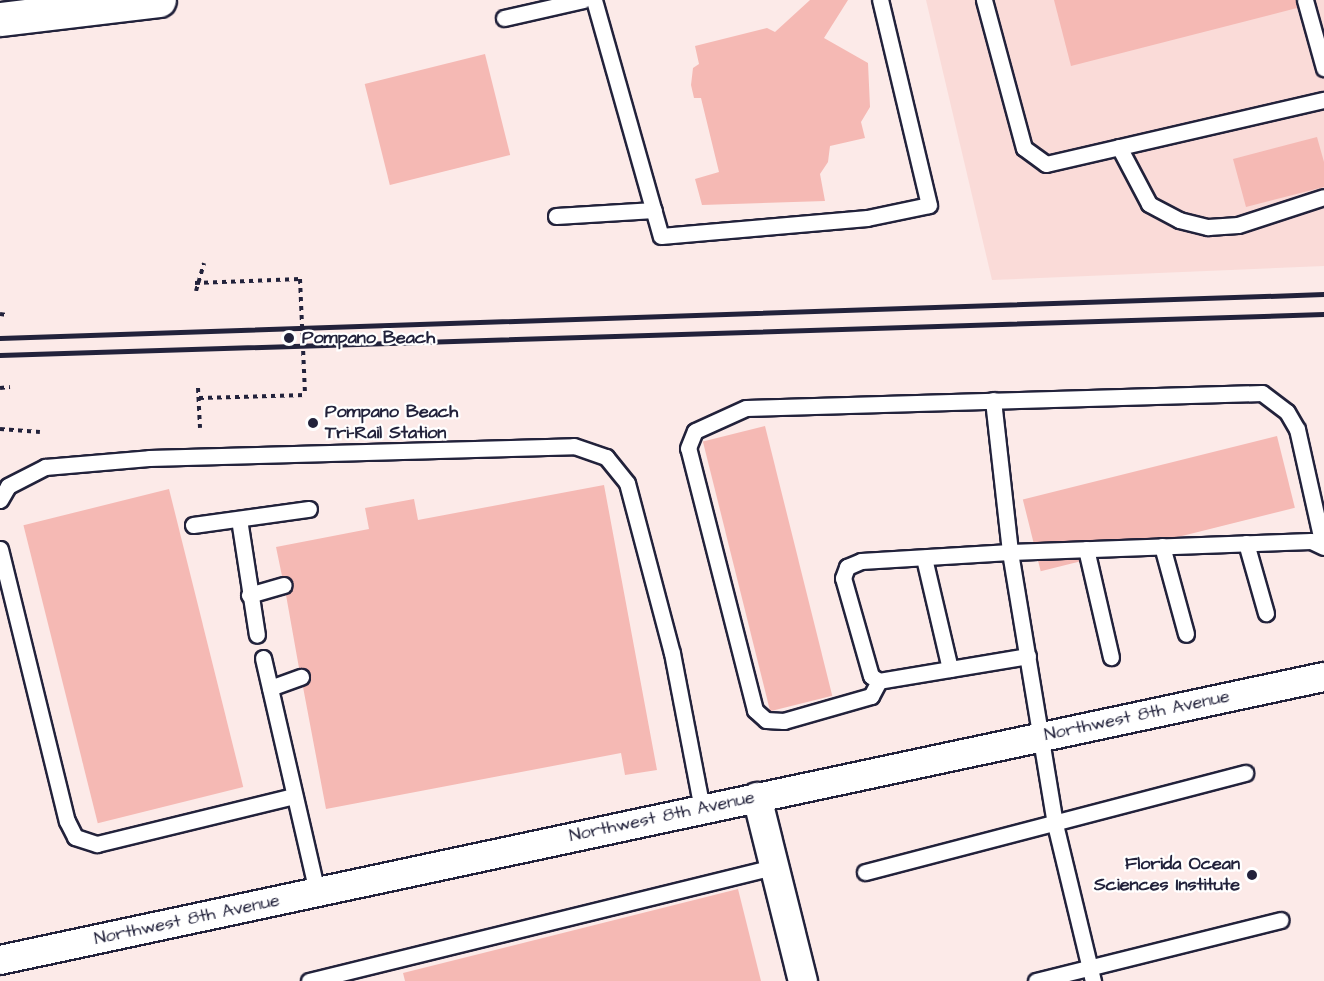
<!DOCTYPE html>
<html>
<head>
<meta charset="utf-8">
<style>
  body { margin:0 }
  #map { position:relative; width:1324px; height:981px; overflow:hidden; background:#fceae8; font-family:"Architects Daughter",sans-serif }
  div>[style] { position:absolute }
  .built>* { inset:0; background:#fadbd8 }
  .building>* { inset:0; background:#f5b9b4; transform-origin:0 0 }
  .path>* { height:4px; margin-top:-2px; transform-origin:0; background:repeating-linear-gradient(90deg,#22223b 0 4.5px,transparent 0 9px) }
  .roads { filter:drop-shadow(2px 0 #22223b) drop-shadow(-2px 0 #22223b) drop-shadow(0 2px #22223b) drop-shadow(0 -2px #22223b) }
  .lane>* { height:15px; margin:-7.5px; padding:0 7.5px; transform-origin:7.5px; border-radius:7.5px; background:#fff }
  .street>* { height:28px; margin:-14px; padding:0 14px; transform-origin:14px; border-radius:14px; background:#fff }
  .secondary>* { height:33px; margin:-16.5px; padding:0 16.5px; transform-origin:16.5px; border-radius:16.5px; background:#fff }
  .rail>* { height:4.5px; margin:-2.25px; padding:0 2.25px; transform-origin:2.25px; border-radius:2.25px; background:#22223b }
  .path-bridge>* { height:4px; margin-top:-2px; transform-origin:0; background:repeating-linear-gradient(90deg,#22223b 0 4.5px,transparent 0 9px) }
  .dots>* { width:16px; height:16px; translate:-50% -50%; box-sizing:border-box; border:3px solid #fff; border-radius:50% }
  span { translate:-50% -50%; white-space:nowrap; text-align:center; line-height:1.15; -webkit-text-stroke:4.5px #fff; paint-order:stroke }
  .poi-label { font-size:18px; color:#22223b; font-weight:700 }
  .left { translate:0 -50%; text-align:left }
  .right { translate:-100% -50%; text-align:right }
  .street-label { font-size:18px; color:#22223b }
</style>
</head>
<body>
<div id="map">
  <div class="built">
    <i style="clip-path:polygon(926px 0,1324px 0,1324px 266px,992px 280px)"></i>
  </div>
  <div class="building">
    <i style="clip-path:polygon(810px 0,848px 0,824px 38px,868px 63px,870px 107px,861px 122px,865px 138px,830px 146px,828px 162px,820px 174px,825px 201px,702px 205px,695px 179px,719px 172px,701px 98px,694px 98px,691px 85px,693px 68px,699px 64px,695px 46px,767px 28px,775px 32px)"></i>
    <i style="clip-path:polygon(1054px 0,1296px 0,1297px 8px,1071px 66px)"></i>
    <i style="left:485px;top:54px;width:104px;height:124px;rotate:76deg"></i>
    <i style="clip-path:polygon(1317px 137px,1324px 162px,1324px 187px,1246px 207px,1233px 159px)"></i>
    <i style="left:765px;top:426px;width:278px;height:64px;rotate:76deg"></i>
    <i style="left:1277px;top:436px;width:74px;height:262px;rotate:76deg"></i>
    <i style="clip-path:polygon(604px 485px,657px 770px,625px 775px,621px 753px,326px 809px,303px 687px,309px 683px,310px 674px,299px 668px,286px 595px,293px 583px,282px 576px,276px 547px,369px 529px,365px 508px,414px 499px,418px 520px)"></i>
    <i style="left:169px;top:489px;width:307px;height:150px;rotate:76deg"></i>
    <i style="clip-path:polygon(738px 889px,761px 981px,405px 981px,403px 973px)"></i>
  </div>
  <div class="path">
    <i style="left:195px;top:283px;width:105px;rotate:-2.2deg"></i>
    <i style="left:196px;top:291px;width:29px;rotate:-74deg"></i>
    <i style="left:0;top:314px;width:7px;rotate:8deg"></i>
    <i style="left:0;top:388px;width:10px;rotate:-6deg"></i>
    <i style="left:198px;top:388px;width:40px;rotate:87.1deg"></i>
    <i style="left:199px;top:398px;width:106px;rotate:-1.6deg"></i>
    <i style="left:0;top:429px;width:40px;rotate:4.3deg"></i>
  </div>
  <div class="roads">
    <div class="lane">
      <i style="left:594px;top:0;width:245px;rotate:74.2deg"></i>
      <i style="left:661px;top:236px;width:207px;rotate:-5deg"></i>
      <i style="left:867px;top:218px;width:63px;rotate:-11.8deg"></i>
      <i style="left:929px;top:205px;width:211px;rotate:-103.4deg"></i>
      <i style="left:984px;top:0;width:153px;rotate:74.9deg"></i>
      <i style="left:1024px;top:148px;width:27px;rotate:36deg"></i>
      <i style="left:1046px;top:164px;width:285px;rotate:-13deg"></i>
      <i style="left:1305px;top:0;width:71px;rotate:74.4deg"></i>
      <i style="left:504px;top:18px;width:81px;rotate:-12.8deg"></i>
      <i style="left:1119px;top:147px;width:64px;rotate:62.2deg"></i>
      <i style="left:1149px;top:204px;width:34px;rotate:28deg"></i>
      <i style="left:1179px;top:220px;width:30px;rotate:14deg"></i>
      <i style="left:1208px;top:227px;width:30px;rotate:-4deg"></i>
      <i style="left:1238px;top:225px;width:90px;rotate:-18deg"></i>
      <i style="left:556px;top:216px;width:98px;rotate:-3.5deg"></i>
      <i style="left:993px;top:400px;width:153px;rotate:83.6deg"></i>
      <i style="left:1010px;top:552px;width:276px;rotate:80.6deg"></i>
      <i style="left:1055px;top:824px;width:162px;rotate:76.4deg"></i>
      <i style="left:0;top:500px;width:16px;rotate:-60deg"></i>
      <i style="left:8px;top:486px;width:42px;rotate:-27.2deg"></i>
      <i style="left:45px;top:467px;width:104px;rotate:-4.9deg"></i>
      <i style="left:149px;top:458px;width:425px;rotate:-1.6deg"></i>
      <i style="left:574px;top:446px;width:34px;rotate:19deg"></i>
      <i style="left:606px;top:457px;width:33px;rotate:51deg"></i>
      <i style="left:627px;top:483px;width:176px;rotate:75.2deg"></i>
      <i style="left:672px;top:653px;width:159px;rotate:79.1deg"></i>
      <i style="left:239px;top:519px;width:117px;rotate:81.2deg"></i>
      <i style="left:193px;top:525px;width:117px;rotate:-7.9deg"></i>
      <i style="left:1246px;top:543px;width:73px;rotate:74.1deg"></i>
      <i style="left:1162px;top:546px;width:91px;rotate:74.7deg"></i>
      <i style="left:0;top:549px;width:280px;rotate:76.2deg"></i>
      <i style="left:67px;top:821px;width:18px;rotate:63deg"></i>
      <i style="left:75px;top:837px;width:23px;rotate:18deg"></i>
      <i style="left:97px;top:844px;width:203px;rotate:-13.7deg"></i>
      <i style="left:1086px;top:549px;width:111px;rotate:77deg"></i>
      <i style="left:924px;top:558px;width:114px;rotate:76.8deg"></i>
      <i style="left:249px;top:595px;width:36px;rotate:-16deg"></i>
      <i style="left:1028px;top:656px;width:151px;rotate:170.5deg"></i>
      <i style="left:879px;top:681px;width:9px;rotate:-148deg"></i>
      <i style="left:871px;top:676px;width:102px;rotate:-105.9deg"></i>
      <i style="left:843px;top:578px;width:12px;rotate:-70deg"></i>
      <i style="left:847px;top:567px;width:15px;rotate:-23deg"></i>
      <i style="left:861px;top:561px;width:149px;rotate:-3.5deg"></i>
      <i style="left:1010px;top:552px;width:301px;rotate:-2.1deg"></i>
      <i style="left:1311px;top:541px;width:14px;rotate:25deg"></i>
      <i style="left:263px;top:658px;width:240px;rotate:77deg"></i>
      <i style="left:879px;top:681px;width:17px;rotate:118deg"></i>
      <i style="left:871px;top:696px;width:91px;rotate:164deg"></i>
      <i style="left:784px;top:721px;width:18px;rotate:-177deg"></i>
      <i style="left:766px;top:720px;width:15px;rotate:-138deg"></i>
      <i style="left:755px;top:710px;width:270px;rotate:-104.3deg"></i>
      <i style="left:688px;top:448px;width:18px;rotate:-68deg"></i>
      <i style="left:695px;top:431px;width:56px;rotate:-24.3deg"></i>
      <i style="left:746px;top:408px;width:516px;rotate:-1.67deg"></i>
      <i style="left:1262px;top:393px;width:31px;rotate:37deg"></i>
      <i style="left:1287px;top:412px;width:20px;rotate:60deg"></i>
      <i style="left:1297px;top:429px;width:119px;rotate:77.4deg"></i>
      <i style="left:270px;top:688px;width:33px;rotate:-20deg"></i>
      <i style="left:865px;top:872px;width:393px;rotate:-14.6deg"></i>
      <i style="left:309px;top:981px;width:479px;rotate:-13.8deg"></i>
      <i style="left:1036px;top:981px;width:252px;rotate:-14deg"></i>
    </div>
    <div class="street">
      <i style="left:757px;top:797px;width:190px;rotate:76deg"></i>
      <i style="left:0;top:960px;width:1354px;rotate:-12.07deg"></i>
    </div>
    <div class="secondary">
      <i style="left:0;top:19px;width:160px;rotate:-6.8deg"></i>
    </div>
  </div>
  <div class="rail">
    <i style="left:0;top:338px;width:1325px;rotate:-1.9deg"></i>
    <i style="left:0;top:355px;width:1325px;rotate:-1.77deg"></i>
  </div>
  <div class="path-bridge">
    <i style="left:300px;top:279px;width:116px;rotate:87.5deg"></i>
  </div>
  <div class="dots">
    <i style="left:289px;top:338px;background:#22223b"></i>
    <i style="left:313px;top:423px;background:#22223b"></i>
    <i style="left:1252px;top:875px;background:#22223b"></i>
  </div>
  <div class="poi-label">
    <span class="left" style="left:302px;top:338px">Pompano Beach</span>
    <span class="left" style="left:325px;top:423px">Pompano Beach<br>Tri-Rail Station</span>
    <span class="right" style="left:1240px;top:875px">Florida Ocean<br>Sciences Institute</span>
  </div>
  <div class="street-label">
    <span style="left:1137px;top:716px;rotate:-12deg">Northwest 8th Avenue</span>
    <span style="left:662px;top:817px;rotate:-12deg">Northwest 8th Avenue</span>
    <span style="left:187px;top:920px;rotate:-12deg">Northwest 8th Avenue</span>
  </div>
</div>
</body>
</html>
